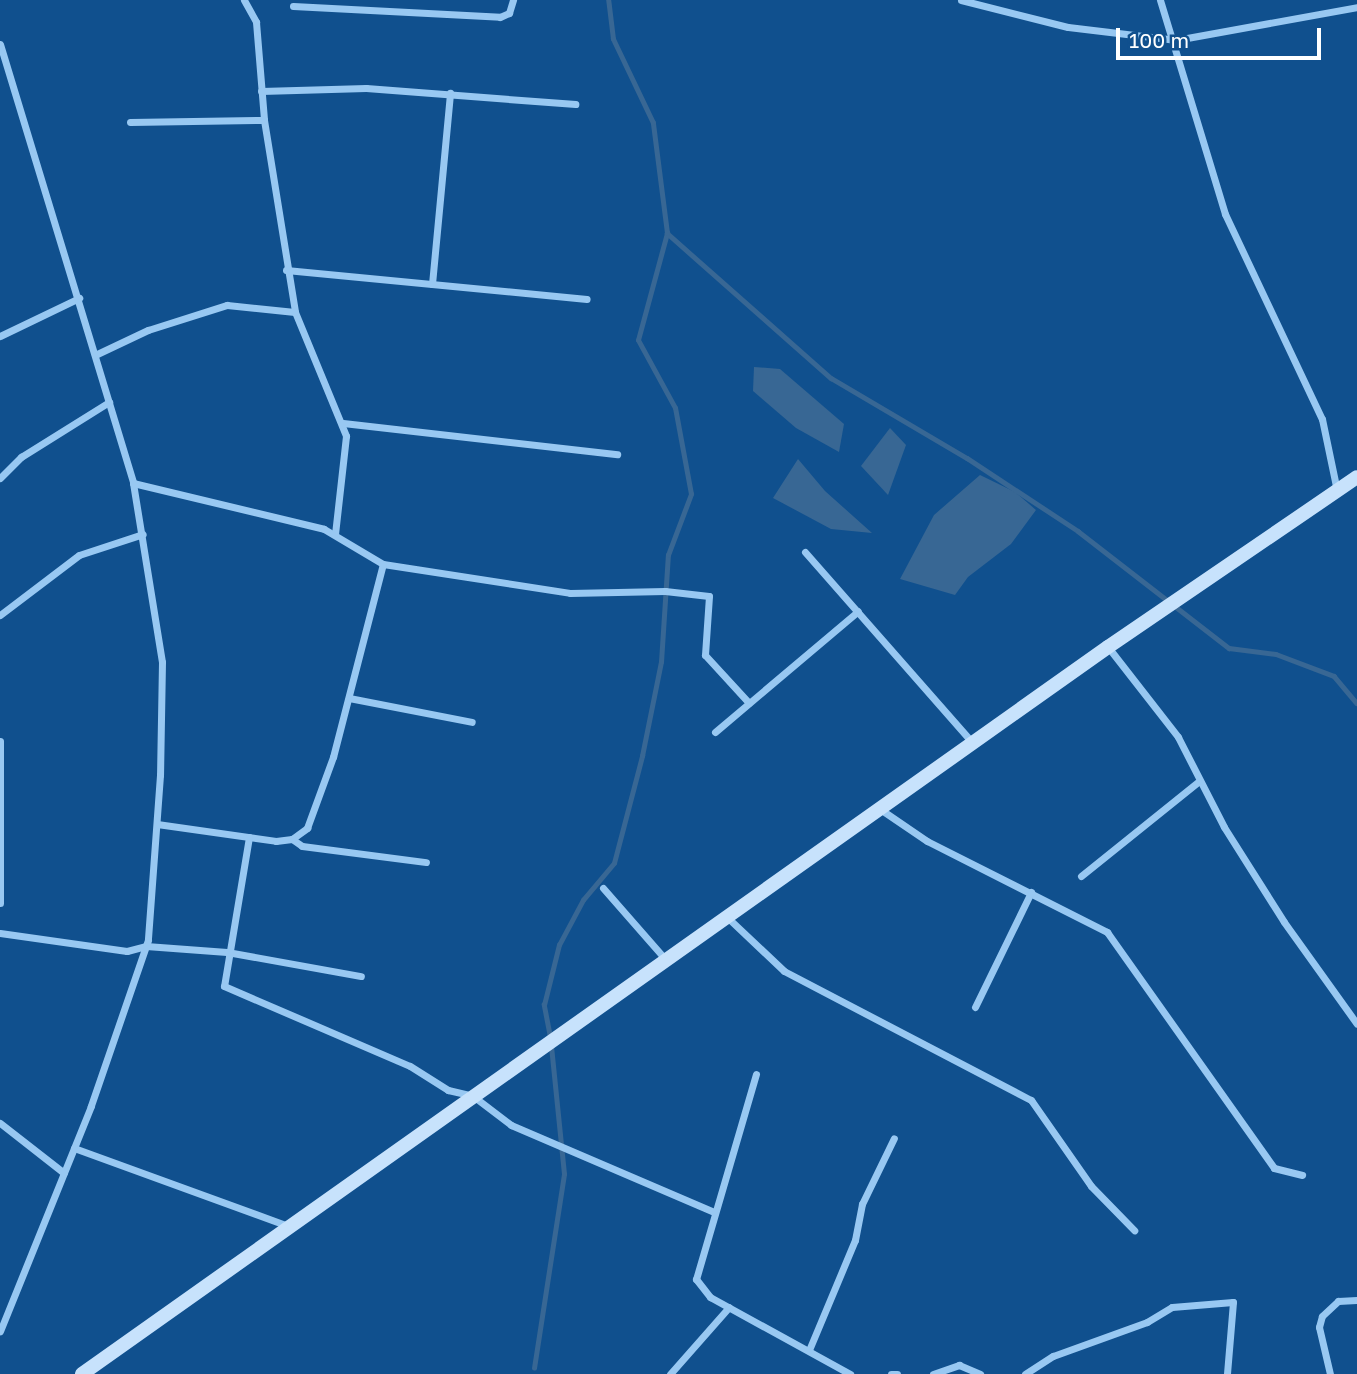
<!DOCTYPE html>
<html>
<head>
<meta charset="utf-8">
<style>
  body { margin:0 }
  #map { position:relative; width:1357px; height:1374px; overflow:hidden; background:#10508e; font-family:"Golos Text",sans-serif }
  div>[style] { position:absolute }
  .water>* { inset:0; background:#386794 }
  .stream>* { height:4.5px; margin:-2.25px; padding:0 2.25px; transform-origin:2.25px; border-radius:2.25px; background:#386794 }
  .street>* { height:7px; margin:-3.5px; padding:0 3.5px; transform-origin:3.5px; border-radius:3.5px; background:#98c8f2 }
  .secondary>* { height:14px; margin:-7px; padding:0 7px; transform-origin:7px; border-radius:7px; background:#c7e2fc }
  span { translate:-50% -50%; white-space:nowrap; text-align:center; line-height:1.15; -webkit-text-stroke:5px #10508e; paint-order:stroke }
  .scale { position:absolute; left:1116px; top:28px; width:205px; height:32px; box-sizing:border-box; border:4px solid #fff; border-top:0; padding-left:9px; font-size:21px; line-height:24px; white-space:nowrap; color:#fff; -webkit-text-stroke:5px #10508e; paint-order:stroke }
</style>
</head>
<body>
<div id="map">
  <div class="water">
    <i style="clip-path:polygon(754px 367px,780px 369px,844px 424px,839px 452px,796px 428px,753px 391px)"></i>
    <i style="clip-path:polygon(890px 428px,906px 445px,888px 495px,861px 466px)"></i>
    <i style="clip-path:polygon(798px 459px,825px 491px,872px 533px,831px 529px,773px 498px)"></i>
    <i style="clip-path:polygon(980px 475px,1015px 492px,1036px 510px,1011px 544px,968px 577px,955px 595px,900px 579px,934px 515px)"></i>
  </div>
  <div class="stream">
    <i style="left:667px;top:233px;width:219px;rotate:41.5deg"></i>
    <i style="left:831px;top:378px;width:158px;rotate:30.5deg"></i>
    <i style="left:967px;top:458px;width:133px;rotate:33.3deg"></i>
    <i style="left:1078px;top:531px;width:191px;rotate:37.8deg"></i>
    <i style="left:1229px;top:648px;width:47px;rotate:7.3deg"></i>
    <i style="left:1276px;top:654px;width:62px;rotate:20.8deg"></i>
    <i style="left:1334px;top:676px;width:35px;rotate:50deg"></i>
    <i style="left:550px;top:1037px;width:33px;rotate:-101deg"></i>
    <i style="left:544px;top:1005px;width:62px;rotate:-76deg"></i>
    <i style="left:559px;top:945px;width:51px;rotate:-61.9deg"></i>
    <i style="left:583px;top:900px;width:48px;rotate:-50deg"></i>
    <i style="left:614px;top:863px;width:111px;rotate:-75.3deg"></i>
    <i style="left:642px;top:756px;width:96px;rotate:-78.6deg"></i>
    <i style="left:661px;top:662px;width:107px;rotate:-86.3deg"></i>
    <i style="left:668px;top:555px;width:65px;rotate:-69.3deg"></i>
    <i style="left:691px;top:494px;width:87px;rotate:-100.5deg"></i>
    <i style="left:675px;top:408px;width:77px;rotate:-118.6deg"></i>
    <i style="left:638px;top:340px;width:111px;rotate:-74.8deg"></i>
    <i style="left:667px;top:233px;width:111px;rotate:-97.3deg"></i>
    <i style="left:653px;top:123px;width:93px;rotate:-115.5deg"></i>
    <i style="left:613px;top:39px;width:39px;rotate:-97deg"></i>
    <i style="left:534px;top:1368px;width:196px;rotate:-81.2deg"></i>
    <i style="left:564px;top:1174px;width:129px;rotate:-95.8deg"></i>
  </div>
  <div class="street">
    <i style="left:244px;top:0;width:25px;rotate:61deg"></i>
    <i style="left:256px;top:22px;width:98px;rotate:85.3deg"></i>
    <i style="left:264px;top:120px;width:194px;rotate:80.8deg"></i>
    <i style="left:295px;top:312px;width:134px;rotate:67.6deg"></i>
    <i style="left:346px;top:436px;width:99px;rotate:96.4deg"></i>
    <i style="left:961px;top:0;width:110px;rotate:14.2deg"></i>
    <i style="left:1068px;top:27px;width:109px;rotate:6.9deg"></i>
    <i style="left:1176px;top:40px;width:184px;rotate:-10.3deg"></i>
    <i style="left:1160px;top:0;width:224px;rotate:73.1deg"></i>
    <i style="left:1225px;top:214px;width:227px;rotate:64.7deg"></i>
    <i style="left:1322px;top:419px;width:74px;rotate:78.2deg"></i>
    <i style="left:293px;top:6px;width:207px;rotate:3deg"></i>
    <i style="left:500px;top:17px;width:10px;rotate:-24deg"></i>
    <i style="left:509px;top:13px;width:14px;rotate:-73deg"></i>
    <i style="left:0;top:44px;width:459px;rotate:73.1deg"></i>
    <i style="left:133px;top:483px;width:181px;rotate:80.8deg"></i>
    <i style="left:162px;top:662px;width:113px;rotate:91deg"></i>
    <i style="left:160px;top:775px;width:165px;rotate:94.2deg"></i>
    <i style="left:148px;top:940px;width:176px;rotate:109deg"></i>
    <i style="left:91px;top:1106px;width:243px;rotate:112deg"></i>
    <i style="left:261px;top:91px;width:105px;rotate:-1.6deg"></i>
    <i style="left:366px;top:88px;width:210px;rotate:4.4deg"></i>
    <i style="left:130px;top:122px;width:134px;rotate:-0.9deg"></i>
    <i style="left:286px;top:270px;width:302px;rotate:5.5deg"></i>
    <i style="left:432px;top:284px;width:192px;rotate:-84.6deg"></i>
    <i style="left:0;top:336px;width:88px;rotate:-25.7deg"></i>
    <i style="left:95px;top:355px;width:59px;rotate:-25.3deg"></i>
    <i style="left:148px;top:330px;width:83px;rotate:-17.6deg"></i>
    <i style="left:227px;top:305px;width:68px;rotate:5.9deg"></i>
    <i style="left:343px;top:423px;width:276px;rotate:6.5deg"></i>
    <i style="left:0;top:478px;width:30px;rotate:-45deg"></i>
    <i style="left:21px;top:457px;width:104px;rotate:-32deg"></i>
    <i style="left:133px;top:483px;width:196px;rotate:13.5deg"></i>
    <i style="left:324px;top:529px;width:69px;rotate:30.7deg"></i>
    <i style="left:383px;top:564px;width:189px;rotate:8.8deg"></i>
    <i style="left:570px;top:593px;width:95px;rotate:-1.2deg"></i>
    <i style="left:665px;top:591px;width:44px;rotate:6.5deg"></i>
    <i style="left:709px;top:596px;width:59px;rotate:93.9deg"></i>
    <i style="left:705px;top:655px;width:65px;rotate:47.5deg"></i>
    <i style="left:805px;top:552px;width:254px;rotate:48.7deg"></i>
    <i style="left:0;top:615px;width:99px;rotate:-37.2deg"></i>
    <i style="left:79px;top:555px;width:67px;rotate:-18.2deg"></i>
    <i style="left:1108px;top:647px;width:114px;rotate:52.1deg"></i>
    <i style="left:1178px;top:737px;width:101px;rotate:62.9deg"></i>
    <i style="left:1224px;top:827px;width:112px;rotate:57.7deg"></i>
    <i style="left:1284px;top:922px;width:125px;rotate:54.4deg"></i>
    <i style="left:349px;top:698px;width:125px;rotate:11deg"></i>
    <i style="left:715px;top:732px;width:187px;rotate:-40.2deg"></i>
    <i style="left:0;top:741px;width:162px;rotate:90deg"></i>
    <i style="left:880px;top:809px;width:57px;rotate:34.2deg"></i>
    <i style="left:927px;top:841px;width:202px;rotate:26.8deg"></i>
    <i style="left:1107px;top:932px;width:289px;rotate:54.7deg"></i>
    <i style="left:1274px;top:1168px;width:29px;rotate:14deg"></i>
    <i style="left:157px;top:824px;width:120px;rotate:8.1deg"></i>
    <i style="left:276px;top:841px;width:16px;rotate:-7deg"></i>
    <i style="left:292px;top:839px;width:19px;rotate:-36deg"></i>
    <i style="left:307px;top:828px;width:76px;rotate:-69.9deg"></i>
    <i style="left:333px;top:757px;width:199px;rotate:-75.5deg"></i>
    <i style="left:249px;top:837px;width:151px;rotate:99.5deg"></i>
    <i style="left:224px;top:986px;width:202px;rotate:23.3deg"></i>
    <i style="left:410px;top:1066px;width:45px;rotate:32.3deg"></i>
    <i style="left:448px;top:1090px;width:26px;rotate:13deg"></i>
    <i style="left:473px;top:1096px;width:48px;rotate:37.3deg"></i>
    <i style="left:511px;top:1125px;width:219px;rotate:23.2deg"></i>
    <i style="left:292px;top:839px;width:12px;rotate:35deg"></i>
    <i style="left:302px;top:846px;width:125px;rotate:7.4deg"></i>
    <i style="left:1081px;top:876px;width:150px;rotate:-38.8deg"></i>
    <i style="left:603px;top:888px;width:96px;rotate:48.8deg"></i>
    <i style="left:728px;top:918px;width:77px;rotate:43.4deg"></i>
    <i style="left:784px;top:971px;width:279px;rotate:27.6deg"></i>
    <i style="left:1031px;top:1100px;width:105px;rotate:55.1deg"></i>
    <i style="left:1091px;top:1186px;width:62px;rotate:45.7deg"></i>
    <i style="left:0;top:933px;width:128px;rotate:8.1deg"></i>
    <i style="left:127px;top:951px;width:20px;rotate:-15deg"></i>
    <i style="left:146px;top:946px;width:81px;rotate:4.2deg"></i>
    <i style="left:227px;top:952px;width:136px;rotate:10.2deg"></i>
    <i style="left:975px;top:1007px;width:128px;rotate:-64deg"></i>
    <i style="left:756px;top:1074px;width:214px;rotate:106.3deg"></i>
    <i style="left:696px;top:1279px;width:23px;rotate:52deg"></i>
    <i style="left:710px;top:1297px;width:160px;rotate:28.8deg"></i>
    <i style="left:0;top:1123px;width:81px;rotate:38deg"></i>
    <i style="left:74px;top:1148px;width:228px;rotate:20deg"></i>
    <i style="left:809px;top:1350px;width:119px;rotate:-67.3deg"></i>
    <i style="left:855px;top:1240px;width:37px;rotate:-79deg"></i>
    <i style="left:862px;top:1204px;width:73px;rotate:-64.1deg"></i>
    <i style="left:670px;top:1374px;width:89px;rotate:-48.6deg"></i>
    <i style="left:891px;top:1374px;width:6px"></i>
    <i style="left:933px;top:1374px;width:28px;rotate:-19deg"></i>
    <i style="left:959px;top:1365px;width:23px;rotate:23deg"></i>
    <i style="left:1025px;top:1374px;width:33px;rotate:-33deg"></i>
    <i style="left:1053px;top:1356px;width:100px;rotate:-19.9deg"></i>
    <i style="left:1147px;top:1322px;width:29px;rotate:-31deg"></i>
    <i style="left:1172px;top:1307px;width:61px;rotate:-4.7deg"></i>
    <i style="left:1233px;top:1302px;width:72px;rotate:94.8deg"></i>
    <i style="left:1330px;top:1374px;width:48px;rotate:-103.2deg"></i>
    <i style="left:1319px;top:1327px;width:11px;rotate:-75deg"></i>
    <i style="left:1322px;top:1316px;width:22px;rotate:-43deg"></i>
    <i style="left:1338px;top:1301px;width:19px;rotate:-3deg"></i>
  </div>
  <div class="secondary">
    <i style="left:82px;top:1374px;width:1257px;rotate:-35.32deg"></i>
    <i style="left:1108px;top:647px;width:301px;rotate:-34.3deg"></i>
  </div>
  <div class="scale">100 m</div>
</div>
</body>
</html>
